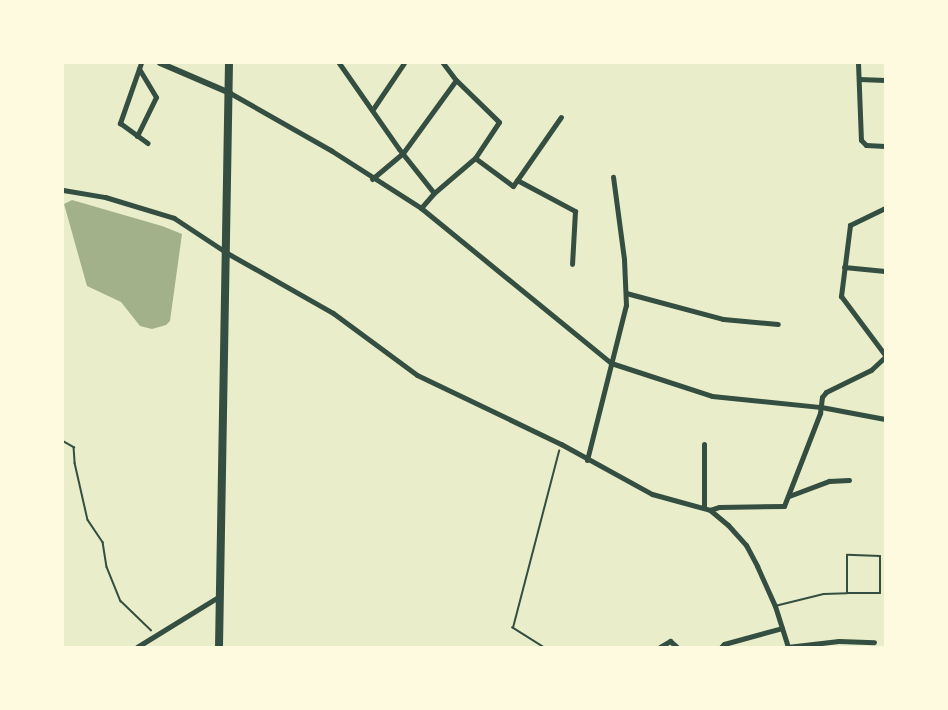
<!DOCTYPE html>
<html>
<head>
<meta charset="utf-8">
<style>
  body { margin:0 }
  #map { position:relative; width:948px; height:710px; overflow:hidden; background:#e9edc9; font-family:"Archivo Narrow",sans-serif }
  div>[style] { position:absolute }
  .water>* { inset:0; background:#a3b18a }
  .path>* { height:1.5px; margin:-0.75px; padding:0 0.75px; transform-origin:0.75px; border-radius:0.75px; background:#344e41 }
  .service>* { height:2px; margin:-1px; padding:0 1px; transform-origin:1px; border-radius:1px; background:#344e41 }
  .minor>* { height:5px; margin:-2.5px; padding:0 2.5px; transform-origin:2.5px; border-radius:2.5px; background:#344e41 }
  .tertiary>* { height:6px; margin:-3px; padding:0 3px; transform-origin:3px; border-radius:3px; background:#344e41 }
  .secondary>* { height:8px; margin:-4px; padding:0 4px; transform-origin:4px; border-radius:4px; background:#344e41 }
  span { translate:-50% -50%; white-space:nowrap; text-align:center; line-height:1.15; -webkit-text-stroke:6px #fefae0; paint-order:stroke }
  .frame { position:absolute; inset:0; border:64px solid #fefae0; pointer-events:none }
</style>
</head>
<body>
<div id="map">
  <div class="water">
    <i style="clip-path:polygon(72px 200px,162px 226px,182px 234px,170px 321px,166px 325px,152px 329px,140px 326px,121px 302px,87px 286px,64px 204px)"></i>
  </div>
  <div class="path">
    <i style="left:63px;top:441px;width:13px;rotate:29deg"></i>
    <i style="left:74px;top:447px;width:16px;rotate:86deg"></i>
    <i style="left:75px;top:463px;width:58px;rotate:77.2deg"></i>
    <i style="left:88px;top:520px;width:27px;rotate:56deg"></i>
    <i style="left:103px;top:542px;width:25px;rotate:81deg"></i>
    <i style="left:107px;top:567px;width:37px;rotate:68deg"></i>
    <i style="left:121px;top:601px;width:42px;rotate:44deg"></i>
    <i style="left:543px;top:647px;width:36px;rotate:-148deg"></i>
    <i style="left:513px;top:628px;width:183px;rotate:-75.4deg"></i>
  </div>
  <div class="service">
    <i style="left:775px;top:606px;width:50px;rotate:-13.8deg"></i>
    <i style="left:824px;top:594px;width:23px;rotate:-2deg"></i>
    <i style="left:847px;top:593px;width:33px"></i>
    <i style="left:880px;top:593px;width:37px;rotate:-90deg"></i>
    <i style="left:880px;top:556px;width:33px;rotate:-178deg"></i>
    <i style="left:847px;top:555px;width:38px;rotate:90deg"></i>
  </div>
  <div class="minor">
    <i style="left:141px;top:63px;width:64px;rotate:109.3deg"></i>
    <i style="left:120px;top:123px;width:34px;rotate:36deg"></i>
    <i style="left:339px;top:63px;width:105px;rotate:55.1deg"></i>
    <i style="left:399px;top:149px;width:56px;rotate:51.5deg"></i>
    <i style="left:434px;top:193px;width:20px;rotate:131deg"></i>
    <i style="left:443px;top:63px;width:21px;rotate:53deg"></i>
    <i style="left:858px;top:63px;width:77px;rotate:87.8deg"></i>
    <i style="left:861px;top:140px;width:7px;rotate:45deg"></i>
    <i style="left:866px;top:145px;width:19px;rotate:3deg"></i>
    <i style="left:859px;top:79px;width:26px;rotate:2deg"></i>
    <i style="left:230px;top:93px;width:117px;rotate:29.6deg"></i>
    <i style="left:332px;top:151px;width:106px;rotate:32.6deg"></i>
    <i style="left:421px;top:208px;width:245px;rotate:39.2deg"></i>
    <i style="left:611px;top:363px;width:106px;rotate:18.1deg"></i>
    <i style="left:712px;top:396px;width:110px;rotate:5.8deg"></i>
    <i style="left:821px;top:407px;width:65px;rotate:10.6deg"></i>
    <i style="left:373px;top:109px;width:55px;rotate:-56deg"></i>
    <i style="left:137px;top:136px;width:43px;rotate:-64deg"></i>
    <i style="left:156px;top:97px;width:33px;rotate:-121deg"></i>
    <i style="left:475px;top:158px;width:47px;rotate:36.4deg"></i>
    <i style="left:513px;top:186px;width:84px;rotate:-55.2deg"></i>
    <i style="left:372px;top:179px;width:40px;rotate:-40deg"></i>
    <i style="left:403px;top:153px;width:90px;rotate:-54deg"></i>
    <i style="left:456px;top:80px;width:60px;rotate:44.3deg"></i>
    <i style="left:499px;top:122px;width:43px;rotate:123.7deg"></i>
    <i style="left:475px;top:158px;width:54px;rotate:139.5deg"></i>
    <i style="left:517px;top:180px;width:66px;rotate:28.1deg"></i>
    <i style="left:575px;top:211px;width:53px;rotate:93.2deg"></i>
    <i style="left:63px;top:190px;width:43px;rotate:9.5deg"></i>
    <i style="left:105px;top:197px;width:72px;rotate:16.9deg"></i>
    <i style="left:174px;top:218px;width:64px;rotate:33.4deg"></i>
    <i style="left:227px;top:253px;width:122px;rotate:29.5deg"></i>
    <i style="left:333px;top:313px;width:104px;rotate:36.4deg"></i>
    <i style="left:417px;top:375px;width:160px;rotate:25.6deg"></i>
    <i style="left:561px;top:444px;width:104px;rotate:28.8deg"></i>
    <i style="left:652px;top:494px;width:60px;rotate:15.4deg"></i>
    <i style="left:710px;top:510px;width:23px;rotate:40deg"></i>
    <i style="left:728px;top:525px;width:27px;rotate:48deg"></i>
    <i style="left:746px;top:545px;width:24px;rotate:62deg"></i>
    <i style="left:757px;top:566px;width:44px;rotate:65.8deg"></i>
    <i style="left:775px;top:606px;width:43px;rotate:72.4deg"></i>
    <i style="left:885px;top:208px;width:39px;rotate:154deg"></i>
    <i style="left:850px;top:225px;width:72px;rotate:97.2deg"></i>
    <i style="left:841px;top:296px;width:74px;rotate:53.3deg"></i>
    <i style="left:844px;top:267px;width:41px;rotate:5.6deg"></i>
    <i style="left:626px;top:293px;width:100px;rotate:15deg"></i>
    <i style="left:723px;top:319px;width:55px;rotate:5.2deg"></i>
    <i style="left:587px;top:460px;width:160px;rotate:-75.9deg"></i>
    <i style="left:626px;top:305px;width:46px;rotate:-92.5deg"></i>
    <i style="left:624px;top:259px;width:83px;rotate:-97.6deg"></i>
    <i style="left:789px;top:496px;width:43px;rotate:-20.6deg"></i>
    <i style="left:829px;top:481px;width:20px;rotate:-3deg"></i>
    <i style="left:704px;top:507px;width:63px;rotate:-90deg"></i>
    <i style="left:710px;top:510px;width:9px;rotate:-18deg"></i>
    <i style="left:719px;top:507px;width:65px;rotate:-0.9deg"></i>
    <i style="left:784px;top:506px;width:100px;rotate:-68.8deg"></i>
    <i style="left:820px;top:413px;width:16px;rotate:-83deg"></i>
    <i style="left:822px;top:397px;width:6px;rotate:-51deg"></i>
    <i style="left:826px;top:392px;width:50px;rotate:-26.1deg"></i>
    <i style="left:871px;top:370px;width:19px;rotate:-43deg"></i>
    <i style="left:137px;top:647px;width:97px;rotate:-31.6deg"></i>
    <i style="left:660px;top:647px;width:12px;rotate:-31deg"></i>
    <i style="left:670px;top:641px;width:9px;rotate:41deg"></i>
    <i style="left:721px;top:647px;width:4px;rotate:-45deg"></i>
    <i style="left:724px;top:644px;width:60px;rotate:-15.4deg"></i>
    <i style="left:787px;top:647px;width:52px;rotate:-6.6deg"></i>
    <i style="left:839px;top:641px;width:35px;rotate:2deg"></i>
  </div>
  <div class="tertiary">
    <i style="left:160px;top:63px;width:76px;rotate:23.2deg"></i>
  </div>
  <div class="secondary">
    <i style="left:219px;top:647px;width:584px;rotate:-89.02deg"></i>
  </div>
  <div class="frame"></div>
</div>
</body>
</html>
